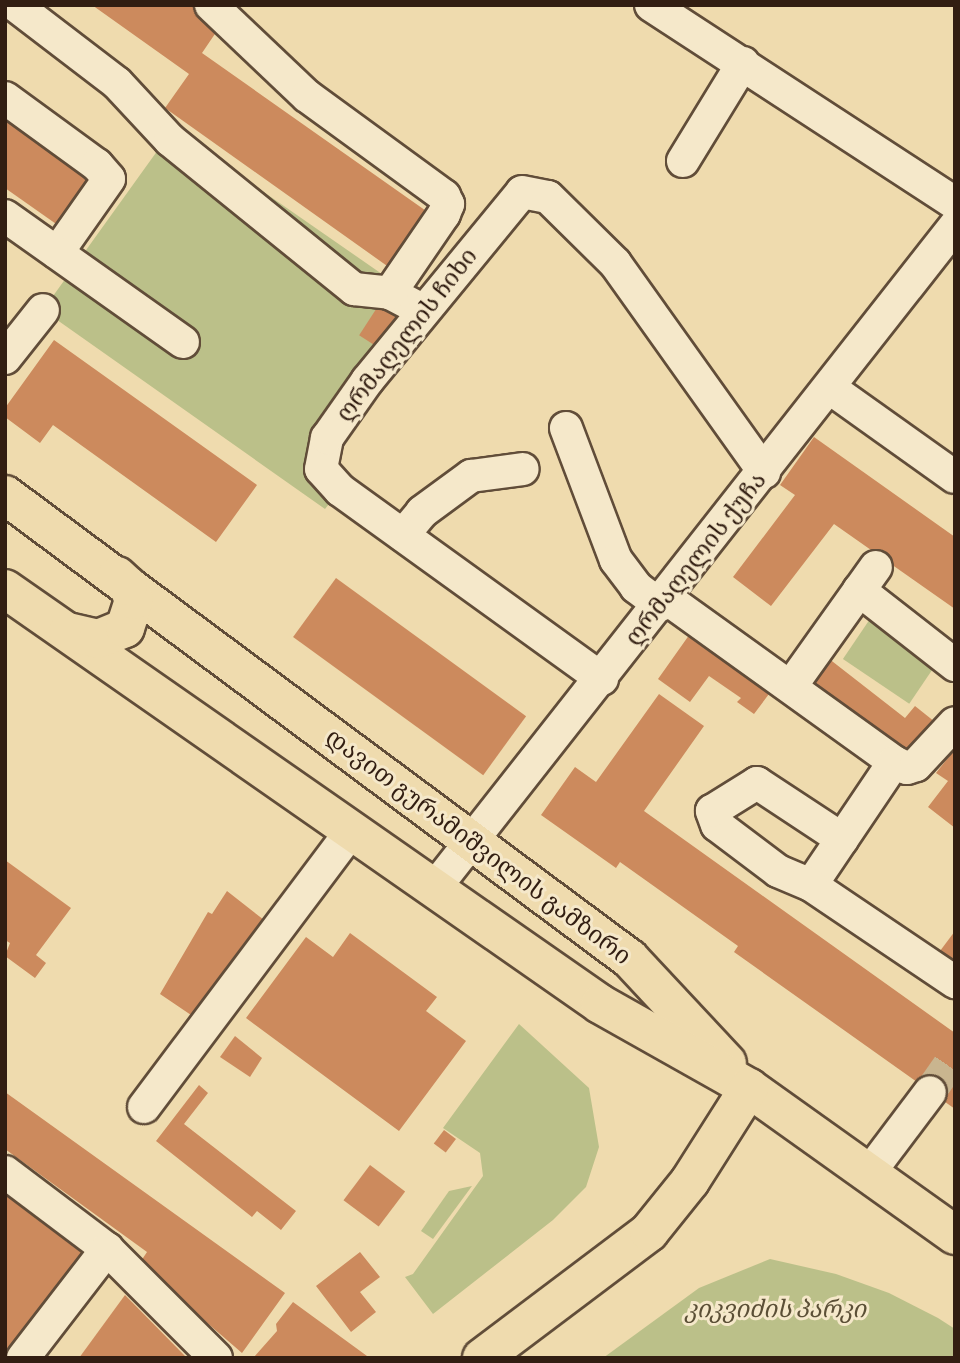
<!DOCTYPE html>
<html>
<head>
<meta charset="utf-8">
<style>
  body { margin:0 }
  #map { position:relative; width:960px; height:1363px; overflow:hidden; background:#efdbae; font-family:Alegreya,"Noto Serif Georgian",serif }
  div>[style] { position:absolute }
  .green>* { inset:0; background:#bbc089; transform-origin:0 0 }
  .building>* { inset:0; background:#cc8a5d; transform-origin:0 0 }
  .minor-tunnel>* { height:32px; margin-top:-16px; transform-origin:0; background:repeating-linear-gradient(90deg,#c9b58f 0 32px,transparent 0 48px) }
  .roads { filter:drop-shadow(2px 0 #614d39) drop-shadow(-2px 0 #614d39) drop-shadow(0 2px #614d39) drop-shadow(0 -2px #614d39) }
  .minor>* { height:32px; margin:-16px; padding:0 16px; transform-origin:16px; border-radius:16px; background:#f5e8ca }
  .major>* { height:38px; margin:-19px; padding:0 19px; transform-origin:19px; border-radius:19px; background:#efdbae }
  span { translate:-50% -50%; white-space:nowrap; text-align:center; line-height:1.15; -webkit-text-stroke:6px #f5e8ca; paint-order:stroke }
  .street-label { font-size:24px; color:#321e12 }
  .park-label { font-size:24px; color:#5b4f36; font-style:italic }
  .frame { position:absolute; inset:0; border:7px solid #321e12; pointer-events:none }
</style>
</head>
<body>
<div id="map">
  <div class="green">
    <i style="clip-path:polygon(173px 129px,428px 306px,333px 455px,340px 490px,325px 509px,43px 310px)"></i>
    <i style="left:872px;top:616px;width:80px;height:52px;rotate:34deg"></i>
    <i style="clip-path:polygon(519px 1024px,589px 1088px,599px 1147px,586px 1187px,553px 1220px,433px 1314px,405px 1277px,413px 1274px,483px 1176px,480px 1153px,443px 1128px)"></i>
    <i style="clip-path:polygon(472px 1186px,433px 1239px,421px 1231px,449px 1191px)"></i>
    <i style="clip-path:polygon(770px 1259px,836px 1274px,889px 1293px,938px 1318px,955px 1329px,955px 1358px,603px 1358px,699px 1288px)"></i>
  </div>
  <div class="building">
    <i style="clip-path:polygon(92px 5px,193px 5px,221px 25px,202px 53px,429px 213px,390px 268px,165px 108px,189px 74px)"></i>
    <i style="clip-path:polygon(5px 119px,92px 181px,59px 226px,5px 188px)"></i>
    <i style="left:382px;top:300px;width:31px;height:42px;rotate:33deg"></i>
    <i style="clip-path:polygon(54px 340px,257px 485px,216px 542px,53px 425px,40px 443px,5px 417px,5px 408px)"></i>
    <i style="clip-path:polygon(814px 437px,955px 537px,955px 609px,834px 524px,771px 606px,733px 577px,795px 495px,780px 485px)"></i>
    <i style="left:336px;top:578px;width:235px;height:73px;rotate:36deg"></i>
    <i style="clip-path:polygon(692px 631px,775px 686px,754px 714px,737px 702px,741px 698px,709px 676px,690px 702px,658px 679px)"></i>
    <i style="clip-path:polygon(828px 658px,905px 718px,915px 706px,935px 722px,909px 756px,811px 680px)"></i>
    <i style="clip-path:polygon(659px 694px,704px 726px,644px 811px,955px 1033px,955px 1109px,734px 952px,738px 946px,620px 862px,616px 868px,541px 815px,575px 767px,596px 782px)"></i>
    <i style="clip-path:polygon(955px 749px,955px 828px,928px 807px,948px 781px,936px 773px)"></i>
    <i style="clip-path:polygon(5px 860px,71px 908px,36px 955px,46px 963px,35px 978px,5px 956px,10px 943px,5px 940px)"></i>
    <i style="clip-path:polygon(227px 891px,264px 920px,205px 1013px,196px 1008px,191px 1015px,160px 994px,208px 912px,212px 914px)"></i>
    <i style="clip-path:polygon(955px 931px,955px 968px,937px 955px)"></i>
    <i style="clip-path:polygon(350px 933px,437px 997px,426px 1011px,466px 1041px,399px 1131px,246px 1018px,306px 937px,333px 957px)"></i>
    <i style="clip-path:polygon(235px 1036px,262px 1058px,250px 1077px,220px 1057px)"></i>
    <i style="clip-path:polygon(199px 1085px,208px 1093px,184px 1124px,296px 1211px,281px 1230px,257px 1211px,252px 1217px,156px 1141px)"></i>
    <i style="clip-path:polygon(5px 1092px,285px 1293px,242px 1353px,139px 1264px,147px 1252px,5px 1149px)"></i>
    <i style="left:444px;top:1130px;width:15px;height:17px;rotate:37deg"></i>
    <i style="left:370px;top:1165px;width:44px;height:44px;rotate:37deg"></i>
    <i style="clip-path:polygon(5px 1183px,93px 1248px,5px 1356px)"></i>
    <i style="clip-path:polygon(360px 1252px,380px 1277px,360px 1292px,376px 1312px,351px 1332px,316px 1286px)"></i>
    <i style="clip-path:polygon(125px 1295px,187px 1358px,79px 1358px)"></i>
    <i style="clip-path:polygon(293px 1302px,367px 1356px,253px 1358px,277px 1331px,276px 1324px)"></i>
  </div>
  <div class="minor-tunnel">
    <i style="left:930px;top:1092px;width:44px;rotate:-55.2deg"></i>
  </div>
  <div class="roads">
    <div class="minor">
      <i style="left:15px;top:5px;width:128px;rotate:37.4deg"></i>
      <i style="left:117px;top:83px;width:78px;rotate:47.1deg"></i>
      <i style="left:170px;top:140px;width:237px;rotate:39deg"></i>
      <i style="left:354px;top:289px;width:36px;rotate:6deg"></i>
      <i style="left:390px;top:293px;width:36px;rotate:28deg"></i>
      <i style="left:211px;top:5px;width:132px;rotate:43.5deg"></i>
      <i style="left:307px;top:96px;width:170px;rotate:36.1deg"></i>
      <i style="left:444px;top:196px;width:9px;rotate:63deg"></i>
      <i style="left:448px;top:204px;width:11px;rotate:112deg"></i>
      <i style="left:444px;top:214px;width:96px;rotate:124.4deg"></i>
      <i style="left:651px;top:5px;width:363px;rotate:33.1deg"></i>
      <i style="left:5px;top:98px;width:114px;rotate:36.1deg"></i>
      <i style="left:97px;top:165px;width:18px;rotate:49deg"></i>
      <i style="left:109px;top:179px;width:90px;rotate:125.1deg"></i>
      <i style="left:683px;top:161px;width:115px;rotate:-58.5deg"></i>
      <i style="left:5px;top:216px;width:218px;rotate:35.3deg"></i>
      <i style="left:5px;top:358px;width:61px;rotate:-51.6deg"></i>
      <i style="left:830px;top:388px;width:153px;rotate:35.5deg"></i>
      <i style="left:566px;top:428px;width:141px;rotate:69.3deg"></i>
      <i style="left:616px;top:560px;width:34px;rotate:53deg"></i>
      <i style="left:636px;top:587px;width:30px;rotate:37deg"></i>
      <i style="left:403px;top:535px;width:30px;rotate:-50deg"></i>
      <i style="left:422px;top:512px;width:61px;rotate:-36.3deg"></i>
      <i style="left:471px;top:476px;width:52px;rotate:-7.7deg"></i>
      <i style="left:859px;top:590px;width:122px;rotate:38deg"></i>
      <i style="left:666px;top:598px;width:281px;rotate:35.7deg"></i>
      <i style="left:894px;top:762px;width:148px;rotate:124deg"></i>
      <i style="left:811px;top:885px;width:174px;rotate:34deg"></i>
      <i style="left:602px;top:679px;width:323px;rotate:-144.2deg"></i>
      <i style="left:340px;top:490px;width:28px;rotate:-132deg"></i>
      <i style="left:321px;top:469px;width:32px;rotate:-79deg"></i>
      <i style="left:327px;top:438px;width:70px;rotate:-54.9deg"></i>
      <i style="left:367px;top:381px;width:244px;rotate:-50.6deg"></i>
      <i style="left:522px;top:192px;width:26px;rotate:11deg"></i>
      <i style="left:548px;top:197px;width:94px;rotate:44.6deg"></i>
      <i style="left:615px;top:263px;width:257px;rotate:54.5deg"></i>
      <i style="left:791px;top:686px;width:146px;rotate:-54.5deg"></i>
      <i style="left:894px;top:762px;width:14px;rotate:25deg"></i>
      <i style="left:907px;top:768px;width:9px;rotate:-18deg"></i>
      <i style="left:916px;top:765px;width:57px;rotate:-47.1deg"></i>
      <i style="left:811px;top:885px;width:36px;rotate:-157deg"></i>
      <i style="left:778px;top:871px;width:76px;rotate:-143deg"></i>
      <i style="left:717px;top:825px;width:15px;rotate:-110deg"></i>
      <i style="left:712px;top:811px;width:53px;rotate:-31.9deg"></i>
      <i style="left:757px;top:783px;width:102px;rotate:33.4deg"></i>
      <i style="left:433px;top:890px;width:845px;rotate:-51.83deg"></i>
      <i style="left:144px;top:1107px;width:346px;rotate:-53.1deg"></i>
      <i style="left:5px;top:1172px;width:128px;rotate:37deg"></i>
      <i style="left:107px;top:1249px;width:154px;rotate:45deg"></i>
      <i style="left:869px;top:1173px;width:101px;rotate:-53deg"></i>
      <i style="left:23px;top:1358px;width:138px;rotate:-52.4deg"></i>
    </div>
    <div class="major">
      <i style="left:5px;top:495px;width:778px;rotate:36.59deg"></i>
      <i style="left:630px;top:959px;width:142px;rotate:47deg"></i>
      <i style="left:5px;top:589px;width:725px;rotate:34.89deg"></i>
      <i style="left:600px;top:1004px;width:171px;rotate:29.4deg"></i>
      <i style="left:749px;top:1088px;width:253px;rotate:35.5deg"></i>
      <i style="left:68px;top:632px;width:31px;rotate:13deg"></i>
      <i style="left:98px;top:639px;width:29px;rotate:-22deg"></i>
      <i style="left:125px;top:628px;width:29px;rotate:-72deg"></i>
      <i style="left:134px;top:600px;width:15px;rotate:-113deg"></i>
      <i style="left:128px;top:586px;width:15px;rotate:-138deg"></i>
      <i style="left:482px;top:1358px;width:209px;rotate:-37deg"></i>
      <i style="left:649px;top:1232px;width:65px;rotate:-51.2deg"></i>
      <i style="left:690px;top:1181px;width:110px;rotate:-57.6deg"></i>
    </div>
  </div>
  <div class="street-label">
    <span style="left:407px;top:335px;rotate:-52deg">ღრმაღელის ჩიხი</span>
    <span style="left:696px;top:559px;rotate:-52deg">ღრმაღელის ქუჩა</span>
    <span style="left:478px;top:847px;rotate:37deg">დავით გურამიშვილის გამზირი</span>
  </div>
  <div class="park-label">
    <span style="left:775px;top:1310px">კიკვიძის პარკი</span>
  </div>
  <div class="frame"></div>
</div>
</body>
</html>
